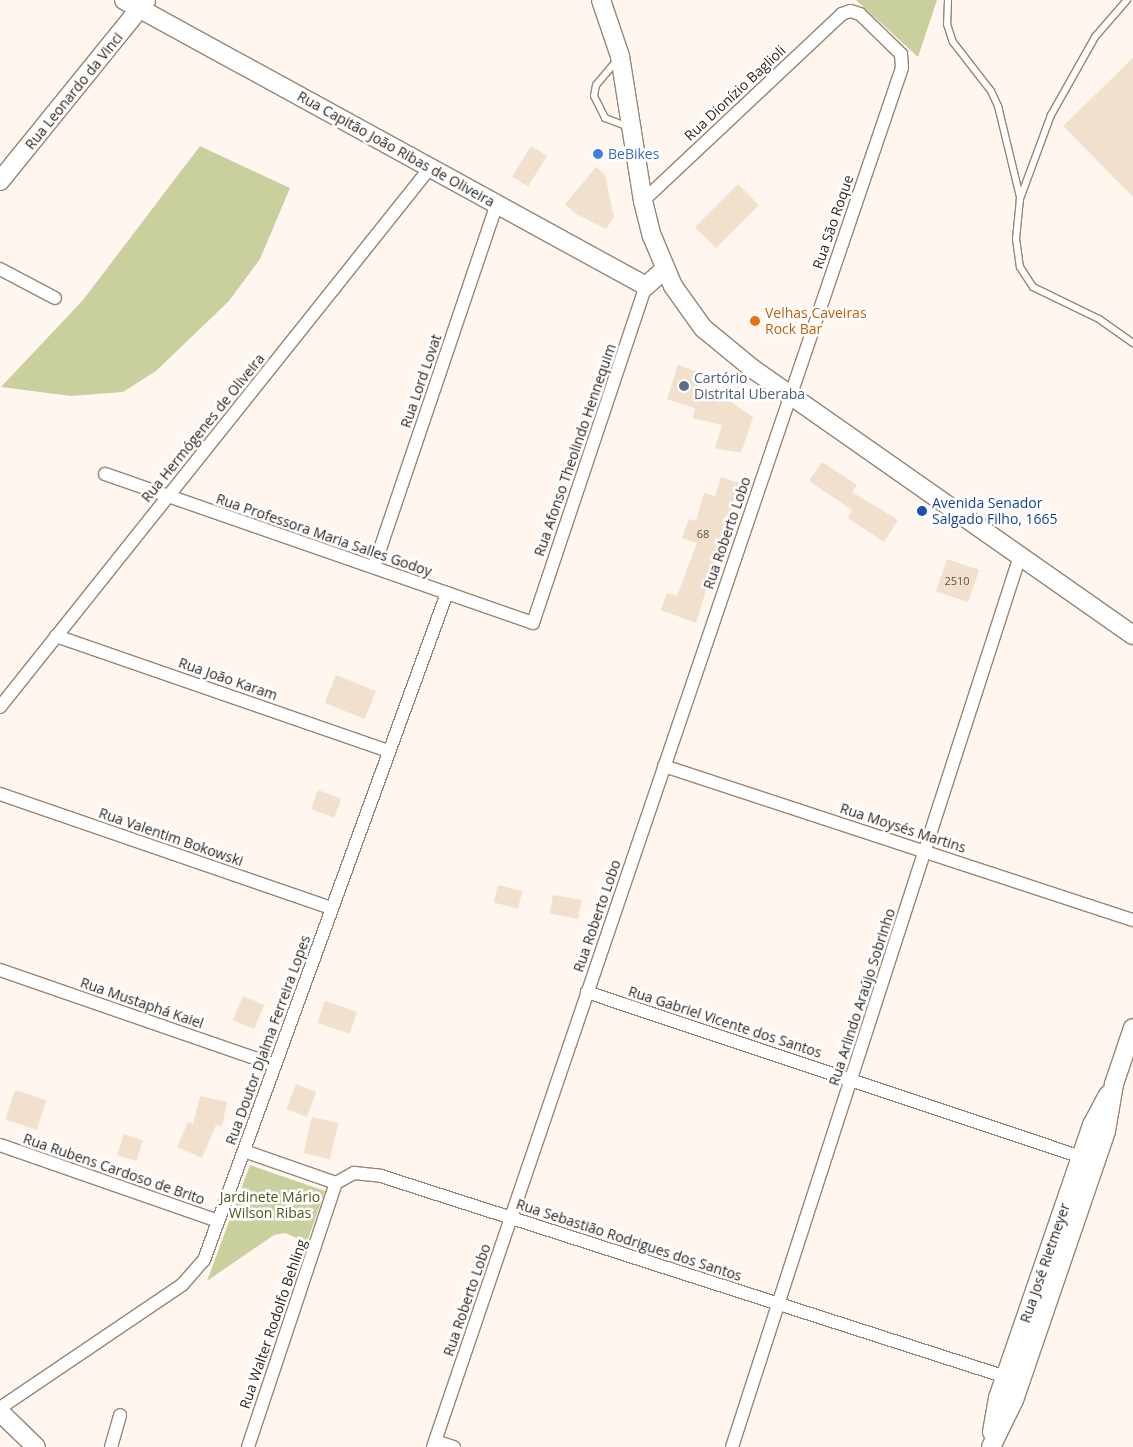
<!DOCTYPE html>
<meta charset="utf-8">
<style>
body{margin:0}
#map{position:relative;width:1133px;height:1447px;overflow:hidden;background:#fff6ef;font-family:"Open Sans",sans-serif}
div>[style]{position:absolute}
[style*='--x']{left:calc(var(--x)*1px);top:calc(var(--y)*1px);width:calc(var(--w)*1px);rotate:calc(var(--a)*1deg)}
.green>*{inset:0;background:#c9d09e}
.building>*{inset:0;background:#f1e0cb;transform-origin:0 0}
.roads{filter:drop-shadow(1px 0 #988575) drop-shadow(-1px 0 #988575) drop-shadow(0 1px #988575) drop-shadow(0 -1px #988575)}
.lane>*{height:6px;margin:-3px;padding:0 3px;transform-origin:3px;border-radius:3px;background:#fff}
.street>*{height:12px;margin:-6px;padding:0 6px;transform-origin:6px;border-radius:6px;background:#fff}
.secondary>*{height:18px;margin:-9px;padding:0 9px;transform-origin:9px;border-radius:9px;background:#fff}
.dots>*{width:14px;height:14px;translate:-50% -50%;box-sizing:border-box;border:2px solid #fff;border-radius:50%}
span{translate:-50% -50%;white-space:nowrap;text-align:center;line-height:1.15;-webkit-text-stroke:5px #fff;paint-order:stroke}
.number-label{font-size:11px;color:#5d5348}
.number-label span{-webkit-text-stroke-width:0}
.street-label{font-size:14px;color:#2c241d}
.shop-label{font-size:14px;color:#366cbe}
.left{translate:0 -50%;text-align:left}
.food-label{font-size:14px;color:#c56008}
.service-label{font-size:14px;color:#4e5e75}
.transit-label{font-size:14px;color:#164399}
.park-label{font-size:14px;color:#50561a}
</style>
<div id="map">
<div class="green">
<div style="clip-path:polygon(856px 0,937px 0,918px 57px)"></div>
<div style="clip-path:polygon(200px 146px,290px 188px,260px 259px,229px 301px,156px 371px,123px 392px,71px 396px,1px 387px,83px 300px)"></div>
<div style="clip-path:polygon(250px 1165px,325px 1191px,301px 1259px,297px 1238px,285px 1233px,274px 1235px,207px 1281px)"></div>
</div>
<div class="building">
<div style="clip-path:polygon(1133px 58px,1133px 197px,1063px 126px)"></div>
<div style="left:531px;top:146px;width:19px;height:36px;rotate:32deg"></div>
<div style="clip-path:polygon(596px 167px,605px 175px,614px 217px,606px 229px,576px 214px,565px 204px)"></div>
<div style="left:738px;top:184px;width:30px;height:61px;rotate:45deg"></div>
<div style="clip-path:polygon(678px 365px,701px 373px,695px 391px,725px 398px,753px 417px,741px 453px,715px 448px,722px 425px,693px 418px,695px 408px,667px 399px)"></div>
<div style="clip-path:polygon(822px 462px,857px 485px,852px 492px,898px 520px,884px 542px,848px 518px,852px 510px,809px 481px)"></div>
<div style="clip-path:polygon(721px 477px,739px 483px,696px 623px,661px 610px,667px 593px,677px 596px,697px 543px,682px 538px,689px 519px,696px 521px,704px 493px,715px 496px)"></div>
<div style="left:947px;top:559px;width:34px;height:34px;rotate:19deg"></div>
<div style="left:336px;top:675px;width:43px;height:30px;rotate:22deg"></div>
<div style="left:318px;top:790px;width:25px;height:20px;rotate:21deg"></div>
<div style="left:498px;top:885px;width:25px;height:18px;rotate:14deg"></div>
<div style="left:553px;top:895px;width:29px;height:19px;rotate:10deg"></div>
<div style="left:243px;top:996px;width:23px;height:26px;rotate:23deg"></div>
<div style="left:325px;top:1001px;width:34px;height:23px;rotate:19deg"></div>
<div style="left:296px;top:1084px;width:22px;height:27px;rotate:21deg"></div>
<div style="left:15px;top:1090px;width:33px;height:31px;rotate:18deg"></div>
<div style="clip-path:polygon(200px 1096px,227px 1102px,222px 1126px,216px 1125px,202px 1158px,177px 1147px,188px 1122px,193px 1124px)"></div>
<div style="left:312px;top:1117px;width:27px;height:37px;rotate:13deg"></div>
<div style="left:124px;top:1134px;width:20px;height:22px;rotate:18deg"></div>
</div>
<div class="roads">
<div class="lane">
<div style="--x:948;--y:0;--w:24;--a:92"></div>
<div style="--x:947;--y:24;--w:19;--a:72"></div>
<div style="--x:953;--y:42;--w:62;--a:52.2"></div>
<div style="--x:991;--y:91;--w:17;--a:65"></div>
<div style="--x:998;--y:106;--w:94;--a:76.4"></div>
<div style="--x:1127;--y:0;--w:49;--a:130.9"></div>
<div style="--x:1095;--y:37;--w:90;--a:119.4"></div>
<div style="--x:1051;--y:115;--w:90;--a:110.3"></div>
<div style="--x:1020;--y:199;--w:40;--a:95.7"></div>
<div style="--x:1016;--y:239;--w:28;--a:82"></div>
<div style="--x:1020;--y:267;--w:24;--a:57"></div>
<div style="--x:1033;--y:287;--w:73;--a:25.9"></div>
<div style="--x:1099;--y:319;--w:42;--a:35.2"></div>
<div style="--x:618;--y:59;--w:34;--a:130"></div>
<div style="--x:596;--y:85;--w:11;--a:100"></div>
<div style="--x:594;--y:96;--w:25;--a:63"></div>
<div style="--x:605;--y:118;--w:26;--a:21"></div>
</div>
<div class="street">
<div style="--x:0;--y:269;--w:62;--a:27.8"></div>
<div style="--x:105;--y:474;--w:453;--a:19.2"></div>
<div style="--x:533;--y:623;--w:355;--a:-71.5"></div>
<div style="--x:374;--y:567;--w:383;--a:-71.3"></div>
<div style="--x:56;--y:636;--w:352;--a:19.1"></div>
<div style="--x:0;--y:707;--w:690;--a:-51.42"></div>
<div style="--x:664;--y:766;--w:494;--a:18.2"></div>
<div style="--x:0;--y:794;--w:351;--a:19"></div>
<div style="--x:0;--y:970;--w:291;--a:19.1"></div>
<div style="--x:587;--y:992;--w:521;--a:18.47"></div>
<div style="--x:0;--y:1145;--w:231;--a:19.2"></div>
<div style="--x:244;--y:1151;--w:97;--a:19.2"></div>
<div style="--x:336;--y:1183;--w:21;--a:-29"></div>
<div style="--x:354;--y:1173;--w:27;--a:6"></div>
<div style="--x:381;--y:1176;--w:657;--a:17.83"></div>
<div style="--x:0;--y:1408;--w:220;--a:-34.1"></div>
<div style="--x:182;--y:1285;--w:33;--a:-49"></div>
<div style="--x:204;--y:1260;--w:710;--a:-69.98"></div>
<div style="--x:435;--y:1441;--w:20;--a:18"></div>
<div style="--x:111;--y:1447;--w:33;--a:-74"></div>
<div style="--x:248;--y:1447;--w:278;--a:-71.6"></div>
<div style="--x:433;--y:1447;--w:1457;--a:-71.22"></div>
<div style="--x:902;--y:68;--w:14;--a:-94"></div>
<div style="--x:901;--y:54;--w:57;--a:-135.7"></div>
<div style="--x:860;--y:14;--w:10;--a:-163"></div>
<div style="--x:850;--y:11;--w:9;--a:159"></div>
<div style="--x:842;--y:14;--w:273;--a:136.8"></div>
<div style="--x:732;--y:1447;--w:936;--a:-72.09"></div>
</div>
<div class="secondary">
<div style="--x:124;--y:0;--w:595;--a:28.72"></div>
<div style="--x:646;--y:286;--w:24;--a:-42"></div>
<div style="--x:601;--y:0;--w:59;--a:71.3"></div>
<div style="--x:620;--y:56;--w:147;--a:81"></div>
<div style="--x:643;--y:201;--w:36;--a:76"></div>
<div style="--x:652;--y:236;--w:54;--a:67.2"></div>
<div style="--x:673;--y:286;--w:52;--a:54.5"></div>
<div style="--x:703;--y:328;--w:65;--a:39.4"></div>
<div style="--x:753;--y:369;--w:464;--a:35"></div>
<div style="--x:0;--y:181;--w:232;--a:-51"></div>
<div style="--x:0;--y:1412;--w:50;--a:44.2"></div>
<div style="--x:992;--y:1432;--w:35;--a:-80"></div>
<div style="--x:998;--y:1398;--w:289;--a:-71"></div>
<div style="--x:1092;--y:1125;--w:34;--a:-62"></div>
<div style="--x:991;--y:1447;--w:52;--a:-63.9"></div>
<div style="--x:1014;--y:1400;--w:284;--a:-71.1"></div>
<div style="--x:1106;--y:1131;--w:48;--a:-80.3"></div>
<div style="--x:1114;--y:1084;--w:59;--a:-71.3"></div>
</div>
</div>
<div class="dots">
<div style="left:598px;top:154px;background:#3f7fe0"></div>
<div style="left:755px;top:321px;background:#e8710a"></div>
<div style="left:684px;top:386px;background:#5c6f8a"></div>
<div style="left:922px;top:511px;background:#1a4fb4"></div>
</div>
<div class="number-label">
<span style="left:703px;top:534px">68</span>
<span style="left:957px;top:581px">2510</span>
</div>
<div class="street-label">
<span style="left:74px;top:91px;rotate:-51deg">Rua Leonardo da Vinci</span>
<span style="left:735px;top:93px;rotate:-43deg">Rua Dionízio Baglioli</span>
<span style="left:396px;top:149px;rotate:29deg">Rua Capitão João Ribas de Oliveira</span>
<span style="left:833px;top:222px;rotate:-71deg">Rua São Roque</span>
<span style="left:421px;top:381px;rotate:-71deg">Rua Lord Lovat</span>
<span style="left:203px;top:428px;rotate:-51deg">Rua Hermógenes de Oliveira</span>
<span style="left:575px;top:450px;rotate:-71deg">Rua Afonso Theolindo Hennequim</span>
<span style="left:727px;top:533px;rotate:-71deg">Rua Roberto Lobo</span>
<span style="left:324px;top:535px;rotate:19deg">Rua Professora Maria Salles Godoy</span>
<span style="left:228px;top:679px;rotate:19deg">Rua João Karam</span>
<span style="left:903px;top:828px;rotate:18deg">Rua Moysés Martins</span>
<span style="left:171px;top:837px;rotate:19deg">Rua Valentim Bokowski</span>
<span style="left:597px;top:916px;rotate:-71deg">Rua Roberto Lobo</span>
<span style="left:862px;top:997px;rotate:-72deg">Rua Arlindo Araújo Sobrinho</span>
<span style="left:142px;top:1003px;rotate:19deg">Rua Mustaphá Kaiel</span>
<span style="left:725px;top:1022px;rotate:18deg">Rua Gabriel Vicente dos Santos</span>
<span style="left:268px;top:1040px;rotate:-70deg">Rua Doutor Djalma Ferreira Lopes</span>
<span style="left:114px;top:1169px;rotate:19deg">Rua Rubens Cardoso de Brito</span>
<span style="left:629px;top:1240px;rotate:18deg">Rua Sebastião Rodrigues dos Santos</span>
<span style="left:1045px;top:1263px;rotate:-71deg">Rua José Rietmeyer</span>
<span style="left:467px;top:1300px;rotate:-71deg">Rua Roberto Lobo</span>
<span style="left:273px;top:1324px;rotate:-71deg">Rua Walter Rodolfo Behling</span>
</div>
<div class="shop-label">
<span class="left" style="left:608px;top:154px">BeBikes</span>
</div>
<div class="food-label">
<span class="left" style="left:765px;top:321px">Velhas Caveiras<br>Rock Bar</span>
</div>
<div class="service-label">
<span class="left" style="left:694px;top:386px">Cartório<br>Distrital Uberaba</span>
</div>
<div class="transit-label">
<span class="left" style="left:932px;top:511px">Avenida Senador<br>Salgado Filho, 1665</span>
</div>
<div class="park-label">
<span style="left:270px;top:1205px">Jardinete Mário<br>Wilson Ribas</span>
</div>
</div>
